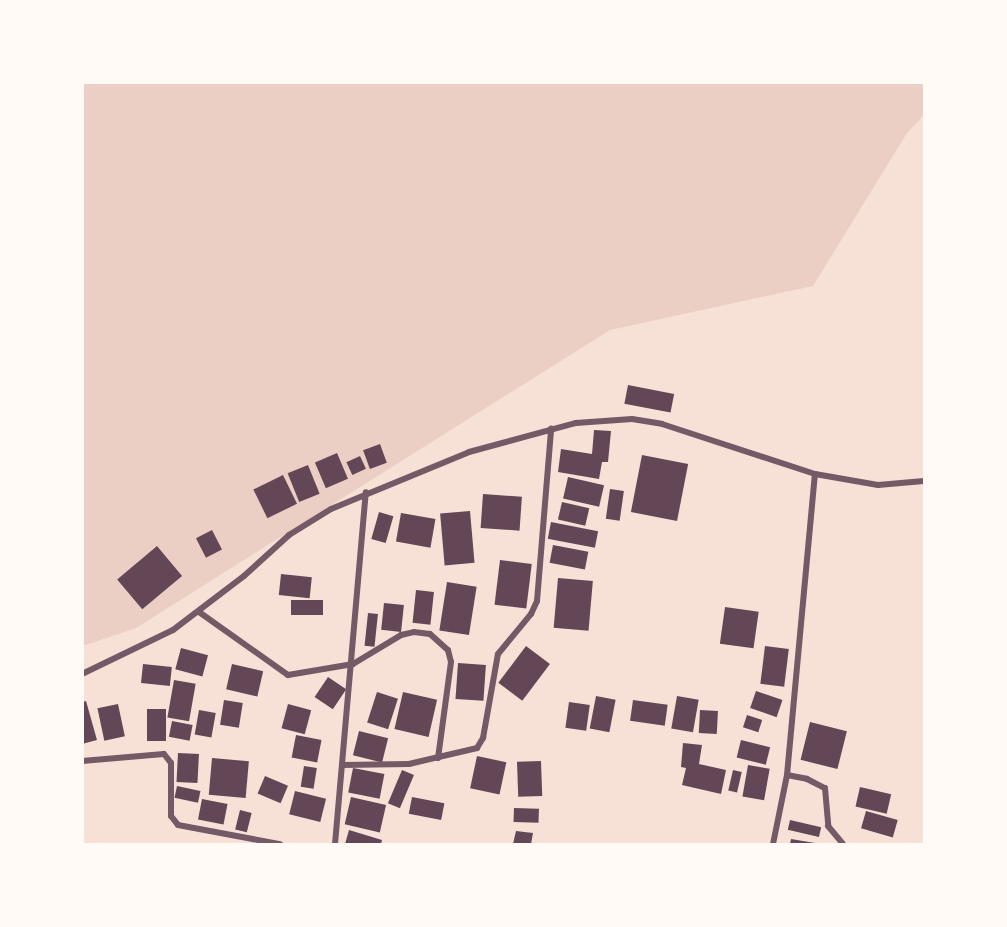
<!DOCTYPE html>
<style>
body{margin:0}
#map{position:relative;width:1007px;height:927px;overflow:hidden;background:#f7e1d7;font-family:"Zilla Slab",serif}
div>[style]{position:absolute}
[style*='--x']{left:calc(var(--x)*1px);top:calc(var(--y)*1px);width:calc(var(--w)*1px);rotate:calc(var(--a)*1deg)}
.green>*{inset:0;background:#ebcfc5}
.building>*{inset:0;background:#644757;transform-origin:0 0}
.minor>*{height:6px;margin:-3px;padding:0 3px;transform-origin:3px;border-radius:3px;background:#755966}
span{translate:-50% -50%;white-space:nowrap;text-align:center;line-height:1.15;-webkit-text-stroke:5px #fffaf5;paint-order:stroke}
.frame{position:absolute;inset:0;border:84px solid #fffaf5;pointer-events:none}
</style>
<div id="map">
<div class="green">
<div style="clip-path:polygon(924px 82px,924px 115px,907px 133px,813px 286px,610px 330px,136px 628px,83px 646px,82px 83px)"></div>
</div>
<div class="building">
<div style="left:628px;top:385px;width:47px;height:19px;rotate:11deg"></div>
<div style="clip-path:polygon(594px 430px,611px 431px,608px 462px,602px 462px,599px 479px,558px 472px,561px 449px,592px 454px)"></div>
<div style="left:380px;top:444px;width:20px;height:18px;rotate:70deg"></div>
<div style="left:337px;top:453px;width:28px;height:24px;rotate:67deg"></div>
<div style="left:642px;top:455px;width:47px;height:58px;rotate:11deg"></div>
<div style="left:360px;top:456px;width:14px;height:15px;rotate:65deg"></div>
<div style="left:308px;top:465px;width:31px;height:22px;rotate:68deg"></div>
<div style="left:283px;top:475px;width:32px;height:33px;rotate:64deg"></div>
<div style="left:568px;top:477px;width:37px;height:22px;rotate:13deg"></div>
<div style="left:610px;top:489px;width:14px;height:30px;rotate:8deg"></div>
<div style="left:483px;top:494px;width:39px;height:34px;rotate:4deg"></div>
<div style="left:562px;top:502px;width:28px;height:18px;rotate:13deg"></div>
<div style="left:470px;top:511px;width:52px;height:30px;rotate:85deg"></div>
<div style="left:379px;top:512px;width:15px;height:28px;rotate:16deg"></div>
<div style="left:401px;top:513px;width:35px;height:29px;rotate:10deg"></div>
<div style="left:551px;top:522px;width:48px;height:17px;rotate:11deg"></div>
<div style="left:212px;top:530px;width:22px;height:18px;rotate:63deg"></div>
<div style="left:553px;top:545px;width:36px;height:18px;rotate:11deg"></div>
<div style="left:157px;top:546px;width:39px;height:52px;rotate:50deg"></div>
<div style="left:500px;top:560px;width:32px;height:45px;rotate:7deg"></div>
<div style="left:281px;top:574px;width:31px;height:21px;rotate:6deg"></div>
<div style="left:558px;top:578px;width:35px;height:50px;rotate:5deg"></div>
<div style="left:447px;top:582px;width:30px;height:49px;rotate:9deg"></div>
<div style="left:416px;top:590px;width:18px;height:33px;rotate:6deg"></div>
<div style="left:291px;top:600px;width:32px;height:15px"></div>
<div style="left:384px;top:603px;width:20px;height:27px;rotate:6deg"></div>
<div style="left:725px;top:607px;width:34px;height:37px;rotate:8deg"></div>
<div style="left:368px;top:613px;width:10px;height:33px;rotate:6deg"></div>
<div style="left:526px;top:646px;width:30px;height:46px;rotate:37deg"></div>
<div style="left:765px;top:646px;width:24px;height:38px;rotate:7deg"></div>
<div style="left:181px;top:648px;width:28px;height:22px;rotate:15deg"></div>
<div style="left:458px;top:663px;width:28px;height:36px;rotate:4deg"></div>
<div style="left:143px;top:664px;width:29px;height:19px;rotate:6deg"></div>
<div style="left:232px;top:664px;width:32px;height:26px;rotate:13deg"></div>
<div style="left:328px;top:677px;width:22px;height:24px;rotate:34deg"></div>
<div style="left:174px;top:680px;width:22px;height:38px;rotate:10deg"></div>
<div style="left:756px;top:691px;width:28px;height:18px;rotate:19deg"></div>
<div style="left:377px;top:692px;width:22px;height:32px;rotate:18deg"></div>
<div style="left:403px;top:692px;width:35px;height:38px;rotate:13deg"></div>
<div style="left:596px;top:696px;width:20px;height:33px;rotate:11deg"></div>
<div style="left:677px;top:696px;width:22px;height:33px;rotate:10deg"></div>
<div style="left:224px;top:700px;width:19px;height:25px;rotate:9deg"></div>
<div style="left:633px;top:700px;width:35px;height:21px;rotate:8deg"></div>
<div style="clip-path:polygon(86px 701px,97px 740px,82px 744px,82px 702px)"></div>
<div style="left:569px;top:702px;width:21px;height:26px;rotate:8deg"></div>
<div style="left:118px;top:704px;width:33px;height:21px;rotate:78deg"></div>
<div style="left:288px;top:704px;width:24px;height:25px;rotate:15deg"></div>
<div style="left:147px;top:709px;width:19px;height:32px"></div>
<div style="left:199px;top:710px;width:17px;height:25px;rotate:10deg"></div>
<div style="left:700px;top:710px;width:18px;height:23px;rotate:3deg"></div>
<div style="left:747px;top:715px;width:16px;height:13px;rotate:18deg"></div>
<div style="left:172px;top:721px;width:21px;height:16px;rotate:11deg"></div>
<div style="left:810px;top:722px;width:38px;height:39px;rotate:14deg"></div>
<div style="left:359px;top:731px;width:30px;height:25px;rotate:14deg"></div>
<div style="left:296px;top:735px;width:26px;height:23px;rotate:11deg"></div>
<div style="left:741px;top:740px;width:30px;height:18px;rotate:14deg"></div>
<div style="clip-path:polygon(683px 743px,702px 745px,699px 764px,726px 770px,721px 794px,682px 785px,686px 768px,681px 767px)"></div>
<div style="left:178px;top:753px;width:21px;height:29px;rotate:3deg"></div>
<div style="left:477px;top:756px;width:30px;height:33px;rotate:12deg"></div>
<div style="left:212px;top:758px;width:37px;height:37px;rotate:5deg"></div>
<div style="left:541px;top:761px;width:35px;height:24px;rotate:88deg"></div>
<div style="left:748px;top:765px;width:22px;height:32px;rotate:10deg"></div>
<div style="left:304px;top:766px;width:13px;height:21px;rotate:9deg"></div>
<div style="left:353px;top:768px;width:32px;height:25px;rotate:11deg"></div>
<div style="left:402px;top:770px;width:13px;height:36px;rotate:23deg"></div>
<div style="left:733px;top:770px;width:9px;height:21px;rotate:13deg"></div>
<div style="left:265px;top:776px;width:25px;height:19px;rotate:23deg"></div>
<div style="left:177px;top:786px;width:24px;height:12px;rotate:12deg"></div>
<div style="left:860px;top:787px;width:32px;height:20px;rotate:13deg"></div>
<div style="left:295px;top:791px;width:32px;height:24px;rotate:14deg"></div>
<div style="left:351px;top:797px;width:36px;height:28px;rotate:13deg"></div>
<div style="left:412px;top:797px;width:33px;height:17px;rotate:11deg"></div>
<div style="left:202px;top:799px;width:26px;height:21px;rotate:11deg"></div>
<div style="left:514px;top:808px;width:25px;height:14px;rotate:2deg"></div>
<div style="left:240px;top:810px;width:12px;height:20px;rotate:14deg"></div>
<div style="left:866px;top:811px;width:33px;height:18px;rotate:16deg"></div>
<div style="left:790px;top:820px;width:32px;height:10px;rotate:13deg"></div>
<div style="clip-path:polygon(349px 830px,382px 840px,381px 844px,345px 844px)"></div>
<div style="clip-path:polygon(516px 831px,533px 833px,531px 844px,513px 844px)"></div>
<div style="clip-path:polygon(791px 839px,815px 843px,815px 844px,790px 844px)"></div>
</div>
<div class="minor">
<div style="--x:199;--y:612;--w:109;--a:35.3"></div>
<div style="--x:288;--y:675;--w:66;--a:-9.6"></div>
<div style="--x:353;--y:664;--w:56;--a:-31.1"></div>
<div style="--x:401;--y:635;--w:13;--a:-13"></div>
<div style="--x:414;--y:632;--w:16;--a:7"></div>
<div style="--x:430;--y:634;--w:24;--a:42"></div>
<div style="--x:448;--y:650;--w:12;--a:76"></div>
<div style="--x:451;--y:662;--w:97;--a:97.7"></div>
<div style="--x:82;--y:674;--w:101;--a:-25.8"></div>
<div style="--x:173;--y:630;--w:89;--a:-37.3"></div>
<div style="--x:244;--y:576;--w:61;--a:-42.3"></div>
<div style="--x:289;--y:535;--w:49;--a:-31.8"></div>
<div style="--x:331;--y:509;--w:149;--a:-22.4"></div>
<div style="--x:469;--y:452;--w:111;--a:-15.2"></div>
<div style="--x:576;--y:423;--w:56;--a:-4.1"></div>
<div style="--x:632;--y:419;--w:30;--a:9"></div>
<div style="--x:662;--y:424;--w:161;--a:18.1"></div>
<div style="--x:815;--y:474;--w:64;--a:9.9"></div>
<div style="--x:878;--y:485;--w:46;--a:-5"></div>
<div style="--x:82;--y:761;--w:82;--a:-4.9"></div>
<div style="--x:164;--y:754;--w:11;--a:52"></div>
<div style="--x:171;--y:763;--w:53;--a:90"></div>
<div style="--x:171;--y:816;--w:11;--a:52"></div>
<div style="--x:178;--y:825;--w:104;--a:10.6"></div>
<div style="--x:342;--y:765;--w:67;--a:-0.9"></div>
<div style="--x:409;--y:764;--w:70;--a:-13.2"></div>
<div style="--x:477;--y:748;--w:12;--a:-59"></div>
<div style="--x:483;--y:738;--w:85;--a:-79.9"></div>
<div style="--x:498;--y:654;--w:52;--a:-50.5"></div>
<div style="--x:531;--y:614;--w:14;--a:-65"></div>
<div style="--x:537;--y:601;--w:173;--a:-85.3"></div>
<div style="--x:787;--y:775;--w:20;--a:11"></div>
<div style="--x:807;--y:779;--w:20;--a:27"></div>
<div style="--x:825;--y:788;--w:38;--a:85"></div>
<div style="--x:828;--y:826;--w:23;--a:50"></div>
<div style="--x:335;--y:844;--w:353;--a:-85"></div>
<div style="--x:773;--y:844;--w:70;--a:-78.5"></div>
<div style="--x:787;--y:775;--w:302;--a:-84.7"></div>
</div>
<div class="frame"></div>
</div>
